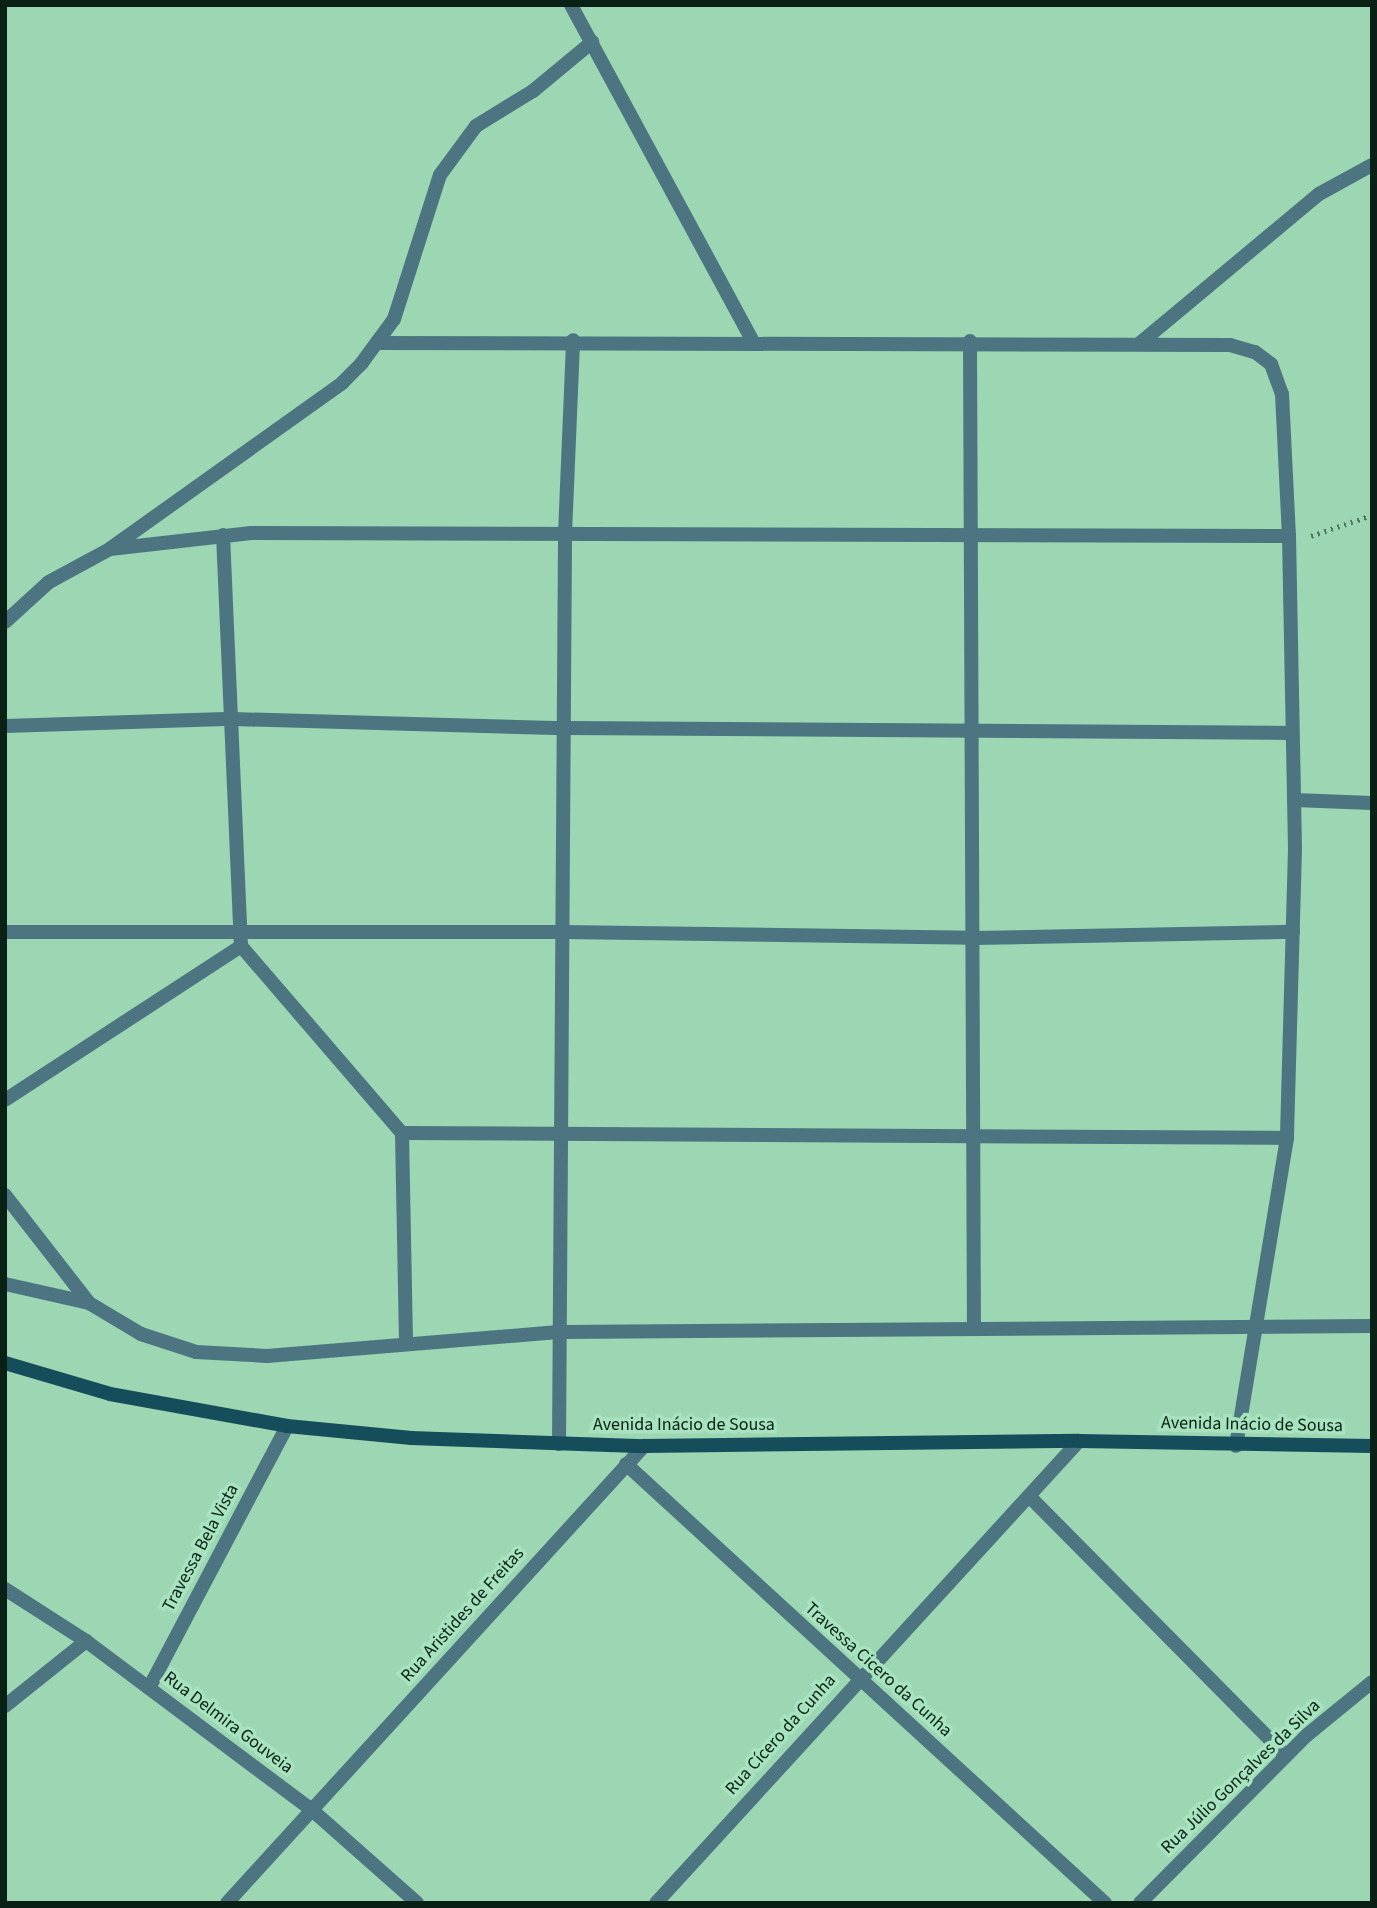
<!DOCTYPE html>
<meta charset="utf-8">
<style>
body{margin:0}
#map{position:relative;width:1377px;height:1908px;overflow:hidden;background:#9cd6b3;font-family:"Source Sans 3",sans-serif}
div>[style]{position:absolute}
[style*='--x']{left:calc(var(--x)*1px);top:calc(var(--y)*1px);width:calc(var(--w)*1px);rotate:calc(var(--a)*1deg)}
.path>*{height:4.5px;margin-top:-2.25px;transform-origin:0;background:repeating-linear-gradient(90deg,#507861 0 2px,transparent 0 7px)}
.minor>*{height:14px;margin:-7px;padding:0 7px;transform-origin:7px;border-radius:7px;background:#4c7581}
.tertiary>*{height:14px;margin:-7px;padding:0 7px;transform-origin:7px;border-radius:7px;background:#4c7581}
.secondary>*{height:14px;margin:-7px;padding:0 7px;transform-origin:7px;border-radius:7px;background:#164d5b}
span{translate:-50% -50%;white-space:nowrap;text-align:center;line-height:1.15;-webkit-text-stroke:7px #a8e3c0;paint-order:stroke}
.street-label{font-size:18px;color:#092014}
.frame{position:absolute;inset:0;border:7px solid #092014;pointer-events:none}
</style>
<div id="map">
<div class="path">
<div style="--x:1311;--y:536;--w:65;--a:-19"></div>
</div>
<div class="minor">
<div style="--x:571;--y:5;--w:382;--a:61.6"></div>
<div style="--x:970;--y:341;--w:987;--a:89.77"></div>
<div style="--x:377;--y:343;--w:853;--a:0.13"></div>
<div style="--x:1230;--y:345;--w:26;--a:16"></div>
<div style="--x:1255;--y:352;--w:20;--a:37"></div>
<div style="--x:1271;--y:364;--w:32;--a:70"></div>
<div style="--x:1282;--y:394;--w:142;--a:87.2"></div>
<div style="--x:1289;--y:536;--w:313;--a:88.9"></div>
<div style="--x:1295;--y:849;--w:289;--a:91.6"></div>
<div style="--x:1287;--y:1138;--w:312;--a:99.4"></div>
<div style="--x:1139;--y:344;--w:234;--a:-39.8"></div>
<div style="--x:1319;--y:194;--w:60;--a:-28.7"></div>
<div style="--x:223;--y:535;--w:411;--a:87.5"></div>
<div style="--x:241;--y:946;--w:247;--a:49.3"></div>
<div style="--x:402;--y:1133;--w:885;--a:0.32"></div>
<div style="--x:111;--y:548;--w:284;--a:-35.5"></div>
<div style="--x:342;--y:383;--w:27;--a:-45"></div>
<div style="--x:361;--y:364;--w:56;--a:-53.7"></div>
<div style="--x:394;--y:319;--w:151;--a:-72.3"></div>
<div style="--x:440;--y:175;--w:61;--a:-53.7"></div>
<div style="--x:476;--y:126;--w:67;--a:-31.6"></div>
<div style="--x:533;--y:91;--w:77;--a:-39.7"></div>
<div style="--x:5;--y:622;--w:59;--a:-42.3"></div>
<div style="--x:49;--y:582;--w:69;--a:-28.4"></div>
<div style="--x:110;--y:549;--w:142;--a:-6.5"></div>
<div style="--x:251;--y:533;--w:1038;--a:0.17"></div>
<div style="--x:5;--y:726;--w:228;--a:-1.8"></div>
<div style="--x:233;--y:719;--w:331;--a:1.6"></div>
<div style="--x:564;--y:728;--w:728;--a:0.39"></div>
<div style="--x:1294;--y:800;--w:78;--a:2.2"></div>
<div style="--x:5;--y:932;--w:558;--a:0"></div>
<div style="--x:563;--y:932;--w:410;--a:0.8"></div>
<div style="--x:973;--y:938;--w:320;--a:-1.1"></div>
<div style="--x:5;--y:1100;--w:282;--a:-33.1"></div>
<div style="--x:402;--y:1133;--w:211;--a:88.9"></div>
<div style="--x:5;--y:1195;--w:137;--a:52.1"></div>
<div style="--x:5;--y:1284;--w:86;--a:12.7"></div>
<div style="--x:89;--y:1303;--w:61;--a:30.8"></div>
<div style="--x:141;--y:1334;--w:58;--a:18.1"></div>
<div style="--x:196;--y:1352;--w:71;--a:3.2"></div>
<div style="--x:267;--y:1356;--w:295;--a:-4.7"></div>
<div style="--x:561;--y:1332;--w:811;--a:-0.42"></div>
<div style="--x:559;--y:1444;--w:910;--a:-89.62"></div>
<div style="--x:565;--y:534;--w:194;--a:-87.6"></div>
<div style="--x:626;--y:1464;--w:650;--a:42.51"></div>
<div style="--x:1030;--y:1497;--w:364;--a:45.3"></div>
<div style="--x:5;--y:1589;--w:96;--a:32.7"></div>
<div style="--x:86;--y:1641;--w:282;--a:36.8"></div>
<div style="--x:312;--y:1810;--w:140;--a:41.5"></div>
<div style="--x:149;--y:1688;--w:296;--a:-62.2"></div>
<div style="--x:5;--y:1706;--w:104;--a:-38.7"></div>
<div style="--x:227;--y:1903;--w:619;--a:-47.62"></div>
<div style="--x:656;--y:1903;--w:626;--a:-47.52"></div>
</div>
<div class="tertiary">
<div style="--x:1140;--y:1903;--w:237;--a:-45.2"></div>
<div style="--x:1307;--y:1735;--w:84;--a:-39.2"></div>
</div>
<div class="secondary">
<div style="--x:5;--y:1363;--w:109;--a:16.4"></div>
<div style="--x:110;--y:1394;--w:180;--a:10.2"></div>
<div style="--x:287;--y:1426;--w:125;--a:5.5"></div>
<div style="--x:411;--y:1438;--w:233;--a:2"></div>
<div style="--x:644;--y:1446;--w:435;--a:-0.7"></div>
<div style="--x:1079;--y:1441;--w:293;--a:1"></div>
</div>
<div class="street-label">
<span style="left:684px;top:1425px">Avenida Inácio de Sousa</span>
<span style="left:1252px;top:1425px;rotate:1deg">Avenida Inácio de Sousa</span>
<span style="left:201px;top:1548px;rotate:-62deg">Travessa Bela Vista</span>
<span style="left:463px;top:1615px;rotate:-48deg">Rua Aristides de Freitas</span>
<span style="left:878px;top:1670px;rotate:42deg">Travessa Cicero da Cunha</span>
<span style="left:228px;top:1723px;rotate:37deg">Rua Delmira Gouveia</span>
<span style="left:781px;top:1735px;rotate:-48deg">Rua Cícero da Cunha</span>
<span style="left:1241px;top:1777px;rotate:-44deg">Rua Júlio Gonçalves da Silva</span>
</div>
<div class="frame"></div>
</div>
